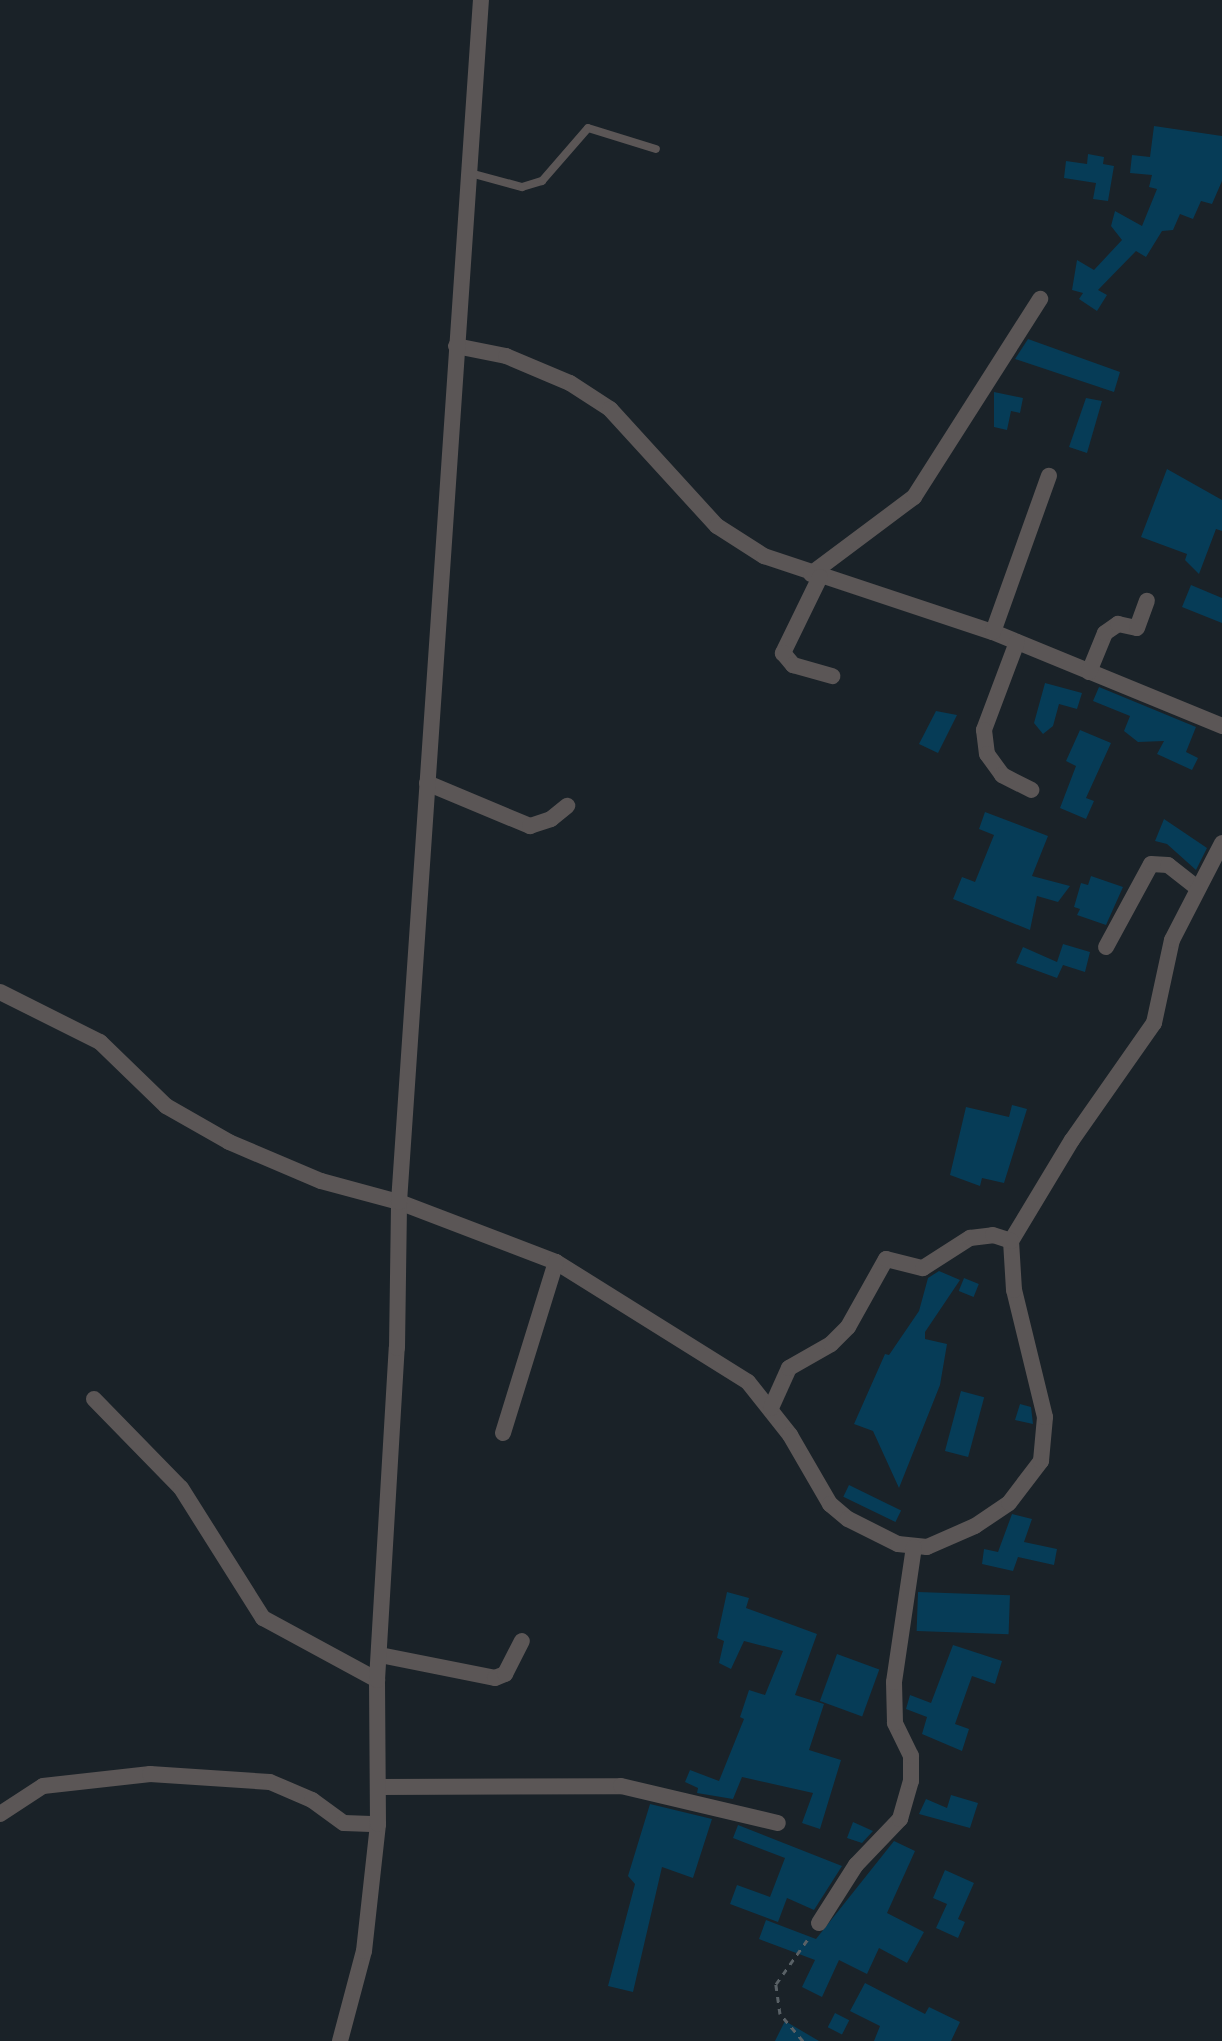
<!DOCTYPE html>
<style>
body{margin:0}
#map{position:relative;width:1222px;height:2041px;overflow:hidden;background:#1a2228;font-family:"DejaVu Sans",sans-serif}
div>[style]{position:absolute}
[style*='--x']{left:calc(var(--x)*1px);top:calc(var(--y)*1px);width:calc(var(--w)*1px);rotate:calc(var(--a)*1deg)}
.building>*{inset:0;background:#063c57;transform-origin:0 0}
.path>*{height:3px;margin-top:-1.5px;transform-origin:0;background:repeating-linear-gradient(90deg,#596166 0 6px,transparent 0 12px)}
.lane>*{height:8px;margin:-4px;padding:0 4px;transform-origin:4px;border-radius:4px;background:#5b5656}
.street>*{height:16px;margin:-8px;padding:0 8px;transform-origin:8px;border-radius:8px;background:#5b5656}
span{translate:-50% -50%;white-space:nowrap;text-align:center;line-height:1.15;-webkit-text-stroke:6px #080b0e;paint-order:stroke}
</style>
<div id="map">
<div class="building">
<div style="clip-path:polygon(1154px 126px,1222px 136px,1222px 181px,1212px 204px,1201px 201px,1193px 219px,1180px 214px,1173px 230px,1162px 231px,1146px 257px,1136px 251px,1098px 290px,1107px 295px,1097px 311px,1079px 299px,1083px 293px,1072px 290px,1077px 260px,1094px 270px,1122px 240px,1111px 226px,1115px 211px,1142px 226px,1157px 189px,1149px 187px,1152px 175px,1130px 173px,1132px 155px,1150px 157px)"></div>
<div style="clip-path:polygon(1088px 154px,1104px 157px,1103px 164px,1114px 166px,1108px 201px,1093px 199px,1096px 183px,1064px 178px,1066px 161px,1087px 164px)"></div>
<div style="clip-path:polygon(1028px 339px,1120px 372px,1114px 392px,1015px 359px)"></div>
<div style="clip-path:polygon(994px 392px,1023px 398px,1020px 413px,1011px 411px,1007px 430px,994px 427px)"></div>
<div style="clip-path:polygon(1086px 398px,1102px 401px,1087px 453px,1069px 447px)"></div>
<div style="clip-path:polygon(1167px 469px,1222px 500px,1222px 531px,1216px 529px,1199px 574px,1185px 560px,1187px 554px,1141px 537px)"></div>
<div style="clip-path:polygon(1191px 585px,1222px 598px,1222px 623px,1182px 607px)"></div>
<div style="clip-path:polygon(1045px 683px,1082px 693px,1077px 709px,1059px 704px,1053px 726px,1043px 734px,1034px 723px)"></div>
<div style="clip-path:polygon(1099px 687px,1196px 727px,1186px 752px,1198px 758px,1192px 770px,1157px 754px,1164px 741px,1138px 742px,1124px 731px,1130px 716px,1093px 701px)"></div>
<div style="clip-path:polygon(936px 711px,957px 715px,938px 753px,919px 744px)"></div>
<div style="clip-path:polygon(1080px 730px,1111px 743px,1086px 798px,1094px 801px,1086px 819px,1060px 808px,1076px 766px,1066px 761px)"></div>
<div style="clip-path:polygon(985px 812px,1048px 836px,1032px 876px,1070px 886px,1058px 902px,1037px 896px,1030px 930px,953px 899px,962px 877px,975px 882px,994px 835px,979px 829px)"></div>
<div style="clip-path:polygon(1164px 819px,1207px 848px,1196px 870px,1167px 844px,1155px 841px)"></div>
<div style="clip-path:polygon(1091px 876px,1123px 887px,1106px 925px,1077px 915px,1080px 909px,1074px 907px,1081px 883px,1088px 885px)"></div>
<div style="clip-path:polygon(1063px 944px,1090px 952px,1085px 972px,1063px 965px,1057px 978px,1016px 963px,1023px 947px,1057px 962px)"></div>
<div style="clip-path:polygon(1012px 1105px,1027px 1109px,1004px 1183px,982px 1178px,980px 1186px,950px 1175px,966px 1107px,1009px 1117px)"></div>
<div style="clip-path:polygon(939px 1271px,960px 1280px,925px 1332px,925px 1339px,947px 1344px,940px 1385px,899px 1488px,873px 1431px,854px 1424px,885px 1354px,889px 1355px,919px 1311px,928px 1278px)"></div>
<div style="left:964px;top:1278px;width:16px;height:14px;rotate:22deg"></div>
<div style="left:961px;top:1391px;width:24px;height:62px;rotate:15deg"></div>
<div style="clip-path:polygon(1020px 1404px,1031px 1407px,1033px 1424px,1015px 1420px)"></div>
<div style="left:849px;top:1485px;width:58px;height:13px;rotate:26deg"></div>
<div style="clip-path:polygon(1012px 1514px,1032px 1519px,1024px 1542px,1057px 1549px,1054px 1565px,1018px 1557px,1013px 1571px,982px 1564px,984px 1549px,998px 1552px)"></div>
<div style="clip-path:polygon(727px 1592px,749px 1598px,746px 1608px,817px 1634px,795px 1695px,824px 1704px,809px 1750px,841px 1760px,820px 1829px,802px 1823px,813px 1793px,742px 1777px,733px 1799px,697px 1793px,698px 1788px,685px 1782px,690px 1770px,719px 1781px,744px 1719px,740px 1717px,749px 1690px,765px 1695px,783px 1651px,744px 1641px,731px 1669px,719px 1663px,724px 1641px,717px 1638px)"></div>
<div style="left:918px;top:1592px;width:92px;height:39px;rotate:2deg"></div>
<div style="clip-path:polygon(953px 1645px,1002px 1661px,995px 1684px,972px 1676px,955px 1724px,969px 1729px,962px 1751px,922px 1734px,927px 1717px,906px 1709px,910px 1695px,931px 1703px)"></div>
<div style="left:837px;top:1654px;width:45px;height:50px;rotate:20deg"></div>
<div style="clip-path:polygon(951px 1795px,978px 1803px,970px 1828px,919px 1814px,926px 1799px,947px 1808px)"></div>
<div style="clip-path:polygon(650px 1804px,712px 1819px,693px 1878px,662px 1867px,633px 1992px,608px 1986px,635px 1884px,628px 1876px)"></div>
<div style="clip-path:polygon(853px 1822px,873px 1831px,862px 1843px,847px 1838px)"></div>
<div style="clip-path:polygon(738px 1825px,842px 1866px,814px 1910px,787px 1898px,778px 1922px,730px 1904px,737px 1885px,770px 1897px,785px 1858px,733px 1838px)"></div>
<div style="clip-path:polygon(894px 1841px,915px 1851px,887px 1913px,924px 1932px,907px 1963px,879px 1948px,867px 1974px,839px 1960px,822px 1997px,802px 1987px,815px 1960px,759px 1939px,766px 1920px,816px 1939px)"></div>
<div style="clip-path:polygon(945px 1870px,974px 1883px,958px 1919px,965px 1922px,958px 1938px,936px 1928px,947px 1904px,933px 1898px)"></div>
<div style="clip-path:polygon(865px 1983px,925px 2014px,929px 2007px,960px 2022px,951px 2041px,874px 2041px,880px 2026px,850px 2011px)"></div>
<div style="left:835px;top:2013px;width:16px;height:16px;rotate:27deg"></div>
<div style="clip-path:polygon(785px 2021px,819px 2041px,775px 2041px)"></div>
</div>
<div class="path">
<div style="--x:803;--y:2041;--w:35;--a:-130"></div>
<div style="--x:780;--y:2014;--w:30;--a:-98"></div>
<div style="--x:776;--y:1984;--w:59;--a:-54.7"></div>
</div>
<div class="lane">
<div style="--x:470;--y:173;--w:54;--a:15.1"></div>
<div style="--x:522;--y:187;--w:21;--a:-17"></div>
<div style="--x:542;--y:181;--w:70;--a:-49"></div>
<div style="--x:588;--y:128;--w:71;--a:17.2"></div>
</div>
<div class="street">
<div style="--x:456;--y:346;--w:51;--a:11.3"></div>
<div style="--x:506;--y:356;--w:69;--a:22.9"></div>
<div style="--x:570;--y:383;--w:48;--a:33"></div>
<div style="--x:610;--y:409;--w:159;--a:47.6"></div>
<div style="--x:717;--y:526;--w:56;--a:32.6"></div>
<div style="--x:764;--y:556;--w:241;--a:18.4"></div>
<div style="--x:993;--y:632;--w:248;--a:22.3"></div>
<div style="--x:811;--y:574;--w:129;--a:-36.8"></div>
<div style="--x:914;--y:497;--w:235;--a:-57.5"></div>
<div style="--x:820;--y:577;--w:85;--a:116"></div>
<div style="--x:783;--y:653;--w:16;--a:50"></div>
<div style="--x:793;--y:665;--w:41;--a:15.8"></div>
<div style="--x:993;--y:632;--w:166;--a:-70.3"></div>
<div style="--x:1017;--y:642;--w:94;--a:110.6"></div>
<div style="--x:984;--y:730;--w:24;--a:83"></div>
<div style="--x:987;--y:754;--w:26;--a:54"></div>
<div style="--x:1002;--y:775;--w:33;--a:27"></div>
<div style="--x:1089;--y:672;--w:42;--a:-67.7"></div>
<div style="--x:1105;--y:633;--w:16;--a:-35"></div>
<div style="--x:1118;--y:624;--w:19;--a:12"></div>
<div style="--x:1137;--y:628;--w:29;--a:-70"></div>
<div style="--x:427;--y:783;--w:112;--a:22.7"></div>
<div style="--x:530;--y:826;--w:22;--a:-18"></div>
<div style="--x:551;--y:819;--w:21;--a:-39"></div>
<div style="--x:1106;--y:947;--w:94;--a:-61.5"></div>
<div style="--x:1151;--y:864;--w:17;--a:3"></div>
<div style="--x:1168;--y:865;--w:34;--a:38"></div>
<div style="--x:0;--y:992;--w:112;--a:26.6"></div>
<div style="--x:100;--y:1042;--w:92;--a:44.1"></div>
<div style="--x:166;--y:1106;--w:73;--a:29.7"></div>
<div style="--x:229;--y:1142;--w:100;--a:23"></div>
<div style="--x:321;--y:1181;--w:81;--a:15.1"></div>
<div style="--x:399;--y:1202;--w:168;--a:20.9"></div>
<div style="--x:556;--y:1262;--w:226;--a:32"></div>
<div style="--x:748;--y:1382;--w:68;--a:51.6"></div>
<div style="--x:790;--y:1435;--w:80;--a:59.9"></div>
<div style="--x:830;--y:1504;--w:23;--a:40"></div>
<div style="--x:848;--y:1519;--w:56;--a:26.6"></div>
<div style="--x:898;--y:1544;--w:29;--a:6"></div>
<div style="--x:927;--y:1547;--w:52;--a:-23.6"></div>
<div style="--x:975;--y:1526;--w:41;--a:-34.1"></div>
<div style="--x:1009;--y:1503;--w:53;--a:-52.7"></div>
<div style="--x:1041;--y:1461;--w:44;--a:-84.8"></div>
<div style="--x:1045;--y:1417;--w:131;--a:-103.7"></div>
<div style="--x:1014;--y:1290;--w:49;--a:-93.5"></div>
<div style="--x:1011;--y:1241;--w:118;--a:-58.9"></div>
<div style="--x:1072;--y:1140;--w:143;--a:-55"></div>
<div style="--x:1154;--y:1023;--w:85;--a:-77.8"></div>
<div style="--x:1172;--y:940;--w:109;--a:-62.7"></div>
<div style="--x:94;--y:1399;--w:124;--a:45.7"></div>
<div style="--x:181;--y:1488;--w:154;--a:57.8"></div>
<div style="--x:263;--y:1618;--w:130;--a:28.5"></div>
<div style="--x:771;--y:1408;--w:44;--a:-65.8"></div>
<div style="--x:789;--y:1368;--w:48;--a:-29.7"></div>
<div style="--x:831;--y:1344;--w:24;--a:-45"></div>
<div style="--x:848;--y:1327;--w:78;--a:-60.8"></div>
<div style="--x:886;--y:1259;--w:38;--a:14"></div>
<div style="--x:923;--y:1268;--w:56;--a:-32.6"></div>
<div style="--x:970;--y:1238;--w:23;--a:-7"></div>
<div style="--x:993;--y:1235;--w:19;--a:18"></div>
<div style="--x:503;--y:1433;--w:179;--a:-72.8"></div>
<div style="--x:380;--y:1655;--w:117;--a:11.3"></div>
<div style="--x:495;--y:1678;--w:11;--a:-22"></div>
<div style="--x:505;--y:1674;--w:37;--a:-63"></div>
<div style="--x:378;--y:1787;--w:243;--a:-0.2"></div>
<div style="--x:621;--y:1786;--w:161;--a:13.3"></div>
<div style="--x:0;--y:1814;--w:51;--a:-33.1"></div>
<div style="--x:43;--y:1786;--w:108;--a:-6.4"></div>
<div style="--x:150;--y:1774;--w:120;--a:3.8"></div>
<div style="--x:270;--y:1782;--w:46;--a:23.2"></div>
<div style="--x:312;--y:1800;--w:39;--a:36"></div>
<div style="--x:344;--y:1823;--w:34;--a:2"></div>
<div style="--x:819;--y:1923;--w:69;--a:-57.5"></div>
<div style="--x:856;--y:1865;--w:64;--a:-46.3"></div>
<div style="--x:900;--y:1819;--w:40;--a:-74"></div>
<div style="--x:911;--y:1781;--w:25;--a:-90"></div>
<div style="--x:911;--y:1756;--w:37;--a:-116"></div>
<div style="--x:895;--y:1723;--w:41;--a:-91.4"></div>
<div style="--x:894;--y:1682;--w:136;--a:-81.6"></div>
<div style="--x:340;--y:2041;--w:93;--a:-75.1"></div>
<div style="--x:364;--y:1951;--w:128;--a:-83.7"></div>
<div style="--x:378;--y:1824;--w:144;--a:-90.4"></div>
<div style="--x:377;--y:1680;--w:333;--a:-86.6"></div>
<div style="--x:397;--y:1348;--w:146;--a:-89.2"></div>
<div style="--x:399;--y:1202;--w:1205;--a:-86.1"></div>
</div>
</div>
